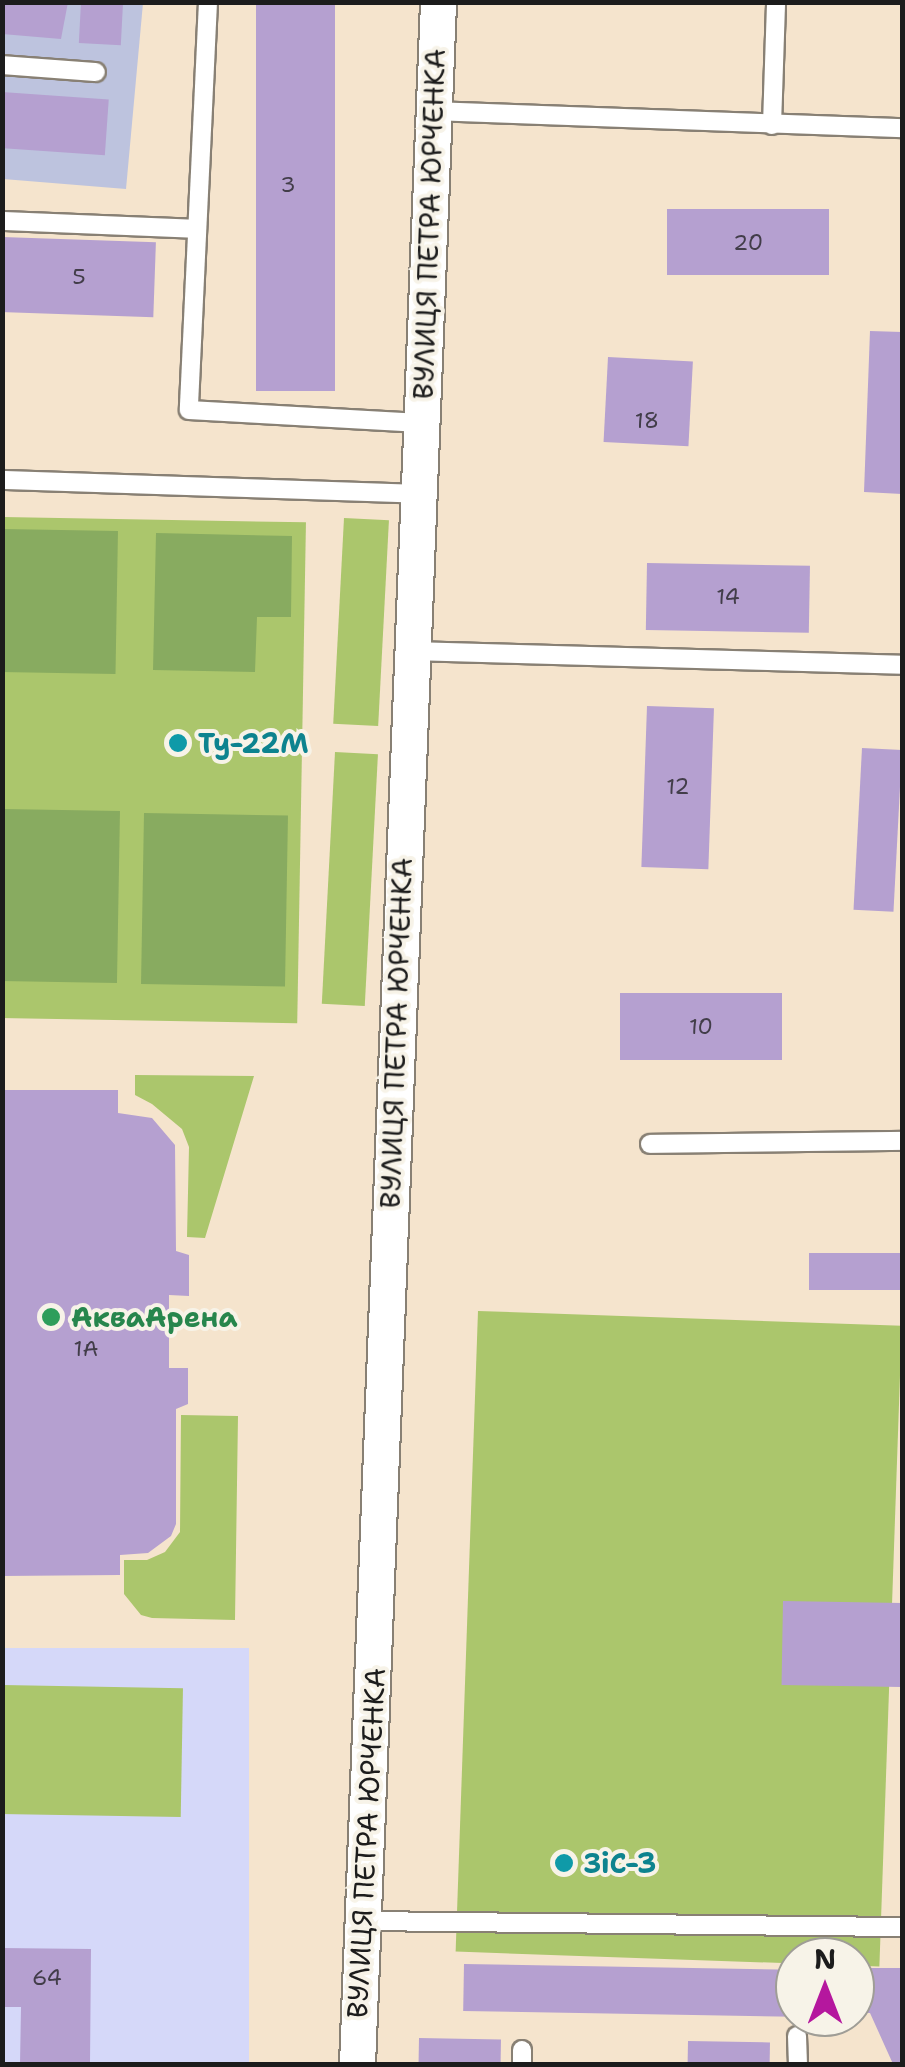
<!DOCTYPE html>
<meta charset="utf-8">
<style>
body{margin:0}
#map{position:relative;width:905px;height:2067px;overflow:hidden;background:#f5e4cd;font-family:"Shantell Sans",sans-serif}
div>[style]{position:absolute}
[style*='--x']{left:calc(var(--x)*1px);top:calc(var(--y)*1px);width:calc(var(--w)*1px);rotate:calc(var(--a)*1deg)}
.built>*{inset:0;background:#d5d8f9;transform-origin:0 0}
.industrial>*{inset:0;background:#bdc3de}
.green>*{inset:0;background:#abc66c;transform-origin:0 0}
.forest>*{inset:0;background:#88ab60;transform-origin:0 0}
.building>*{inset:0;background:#b5a0d0;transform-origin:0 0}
.roads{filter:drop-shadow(2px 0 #888074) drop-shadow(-2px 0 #888074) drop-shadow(0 2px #888074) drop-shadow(0 -2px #888074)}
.lane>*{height:18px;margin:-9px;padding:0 9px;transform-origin:9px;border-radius:9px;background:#fff}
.street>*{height:35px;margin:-17.5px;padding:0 17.5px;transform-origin:17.5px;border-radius:17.5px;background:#fff}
.dots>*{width:28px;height:28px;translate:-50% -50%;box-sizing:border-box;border:5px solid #f7f3e8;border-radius:50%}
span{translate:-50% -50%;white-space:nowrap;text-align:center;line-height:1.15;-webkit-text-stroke:8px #f7f3e8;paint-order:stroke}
.number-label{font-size:22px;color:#423d49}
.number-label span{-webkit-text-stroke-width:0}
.street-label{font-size:28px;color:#1c1c1c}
.culture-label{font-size:28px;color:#0d838f;font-weight:700}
.left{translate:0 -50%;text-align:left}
.leisure-label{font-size:28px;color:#27864d;font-weight:700}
.frame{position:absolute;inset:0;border:5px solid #1c1c1c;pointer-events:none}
.north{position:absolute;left:775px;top:1937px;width:100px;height:100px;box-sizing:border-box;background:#f7f3e8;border:2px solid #9f9d96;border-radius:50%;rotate:0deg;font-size:28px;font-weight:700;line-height:40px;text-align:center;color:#1c1c1c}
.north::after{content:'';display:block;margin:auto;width:35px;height:45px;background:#b5179e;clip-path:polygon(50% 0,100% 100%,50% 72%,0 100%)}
</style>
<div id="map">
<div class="built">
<div style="left:2px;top:1648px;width:247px;height:416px"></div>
</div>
<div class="industrial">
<div style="clip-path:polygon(2px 3px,143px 3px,126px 189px,3px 179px)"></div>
</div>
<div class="green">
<div style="left:3px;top:517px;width:303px;height:501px;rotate:1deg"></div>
<div style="left:344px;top:518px;width:45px;height:206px;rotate:3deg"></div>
<div style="left:335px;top:752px;width:43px;height:252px;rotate:3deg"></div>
<div style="clip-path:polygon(135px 1075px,254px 1076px,205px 1238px,187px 1237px,189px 1147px,182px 1129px,152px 1104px,135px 1095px)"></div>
<div style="left:478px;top:1311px;width:424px;height:641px;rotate:2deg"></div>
<div style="clip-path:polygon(181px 1415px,238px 1416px,235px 1620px,152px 1618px,141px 1615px,124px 1594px,124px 1560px,147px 1560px,165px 1552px,180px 1532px)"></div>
<div style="left:3px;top:1685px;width:180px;height:129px;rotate:1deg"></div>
</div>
<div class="forest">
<div style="left:3px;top:529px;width:115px;height:143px;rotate:1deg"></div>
<div style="clip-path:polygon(156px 533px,292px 536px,291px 617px,257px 617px,255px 672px,153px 670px)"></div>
<div style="left:3px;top:809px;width:117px;height:172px;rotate:1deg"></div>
<div style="left:144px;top:813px;width:144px;height:171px;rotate:1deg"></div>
</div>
<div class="building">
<div style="clip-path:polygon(2px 2px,68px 2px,61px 39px,2px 34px)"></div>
<div style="left:81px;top:2px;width:42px;height:41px;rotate:3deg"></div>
<div style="left:256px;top:2px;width:79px;height:389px"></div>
<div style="left:2px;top:92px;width:107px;height:56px;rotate:4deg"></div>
<div style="left:667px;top:209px;width:162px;height:66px"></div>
<div style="left:2px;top:237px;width:154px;height:75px;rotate:2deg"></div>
<div style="clip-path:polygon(870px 331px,902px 332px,902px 494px,864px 492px)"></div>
<div style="left:608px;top:357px;width:85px;height:85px;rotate:3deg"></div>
<div style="left:647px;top:563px;width:163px;height:67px;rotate:1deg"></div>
<div style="left:647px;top:706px;width:67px;height:161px;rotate:2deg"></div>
<div style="left:862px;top:748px;width:40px;height:162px;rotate:3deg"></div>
<div style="left:620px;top:993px;width:162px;height:67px"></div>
<div style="clip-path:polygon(2px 1090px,118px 1090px,118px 1113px,152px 1118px,175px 1145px,176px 1251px,189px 1255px,189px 1296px,169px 1295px,169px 1368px,188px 1368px,188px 1404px,176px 1409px,176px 1524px,171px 1536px,148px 1553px,120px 1555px,120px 1575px,2px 1576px)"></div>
<div style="left:809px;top:1253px;width:93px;height:37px"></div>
<div style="left:783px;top:1601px;width:119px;height:84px;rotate:1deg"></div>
<div style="clip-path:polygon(2px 1948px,91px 1949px,90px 2064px,20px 2064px,21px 2007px,2px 2007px)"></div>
<div style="left:464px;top:1964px;width:331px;height:47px;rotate:1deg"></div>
<div style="clip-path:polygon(855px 1968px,901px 1968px,902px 2064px,893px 2064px,870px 2013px,855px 2013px)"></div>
<div style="left:419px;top:2038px;width:82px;height:26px;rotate:1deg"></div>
<div style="left:688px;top:2041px;width:82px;height:23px;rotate:1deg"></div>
</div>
<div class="roads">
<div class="lane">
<div style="--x:208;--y:2;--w:408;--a:92.7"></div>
<div style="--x:189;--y:410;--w:232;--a:3.2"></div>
<div style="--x:2;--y:65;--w:94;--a:4.3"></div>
<div style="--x:434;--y:111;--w:468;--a:2.1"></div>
<div style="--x:772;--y:125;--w:123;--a:-88.1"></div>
<div style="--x:2;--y:221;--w:195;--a:2.3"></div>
<div style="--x:2;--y:480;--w:417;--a:1.9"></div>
<div style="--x:411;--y:651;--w:491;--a:1.6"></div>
<div style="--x:650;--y:1144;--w:252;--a:-0.7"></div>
<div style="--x:362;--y:1921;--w:540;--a:0.64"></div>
<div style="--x:797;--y:2036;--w:28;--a:88"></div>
<div style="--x:522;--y:2064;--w:14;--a:-90"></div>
</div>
<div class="street">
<div style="--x:357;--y:2064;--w:2064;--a:-87.75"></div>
</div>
</div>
<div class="dots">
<div style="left:178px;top:743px;background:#0f9aa8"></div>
<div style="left:51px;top:1317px;background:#2e9e5b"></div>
<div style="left:564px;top:1863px;background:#0f9aa8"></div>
</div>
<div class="number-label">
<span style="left:288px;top:185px">3</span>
<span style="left:748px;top:243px">20</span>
<span style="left:79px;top:277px">5</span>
<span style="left:647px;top:421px">18</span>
<span style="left:728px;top:597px">14</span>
<span style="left:678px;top:787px">12</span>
<span style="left:701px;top:1027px">10</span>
<span style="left:86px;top:1349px">1А</span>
<span style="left:47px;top:1978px">64</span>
</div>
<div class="street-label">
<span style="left:429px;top:224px;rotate:-88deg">ВУЛИЦЯ ПЕТРА ЮРЧЕНКА</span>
<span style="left:396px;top:1033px;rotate:-88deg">ВУЛИЦЯ ПЕТРА ЮРЧЕНКА</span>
<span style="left:366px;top:1843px;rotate:-87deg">ВУЛИЦЯ ПЕТРА ЮРЧЕНКА</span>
</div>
<div class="culture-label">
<span class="left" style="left:198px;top:743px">Ту-22М</span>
<span class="left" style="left:584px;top:1863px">ЗіС-3</span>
</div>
<div class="leisure-label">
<span class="left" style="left:71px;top:1317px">АкваАрена</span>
</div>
<div class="frame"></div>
<div class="north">N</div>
</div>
